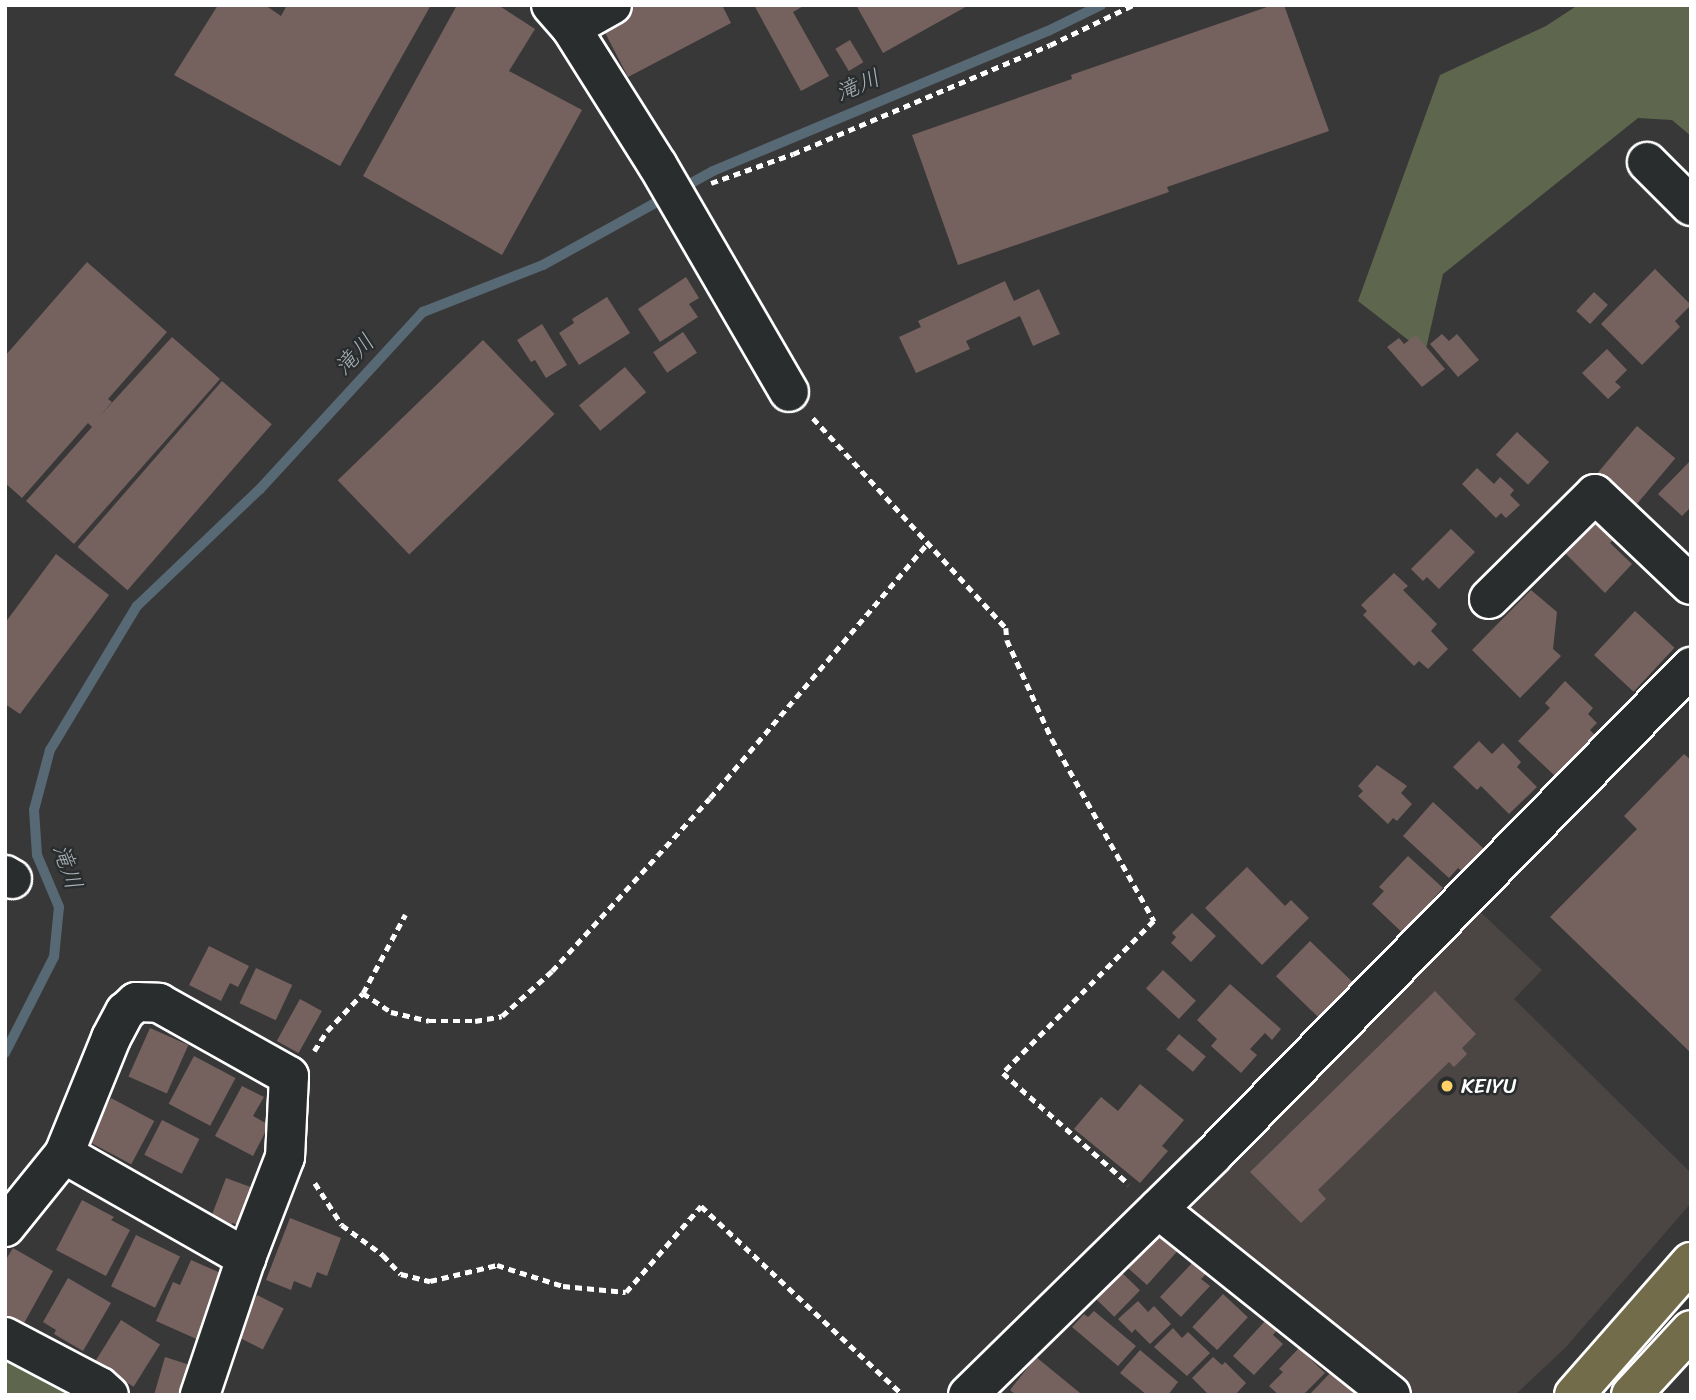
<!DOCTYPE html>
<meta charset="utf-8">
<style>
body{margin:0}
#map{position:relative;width:1696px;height:1400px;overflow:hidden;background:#393838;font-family:Sriracha,"Klee One",sans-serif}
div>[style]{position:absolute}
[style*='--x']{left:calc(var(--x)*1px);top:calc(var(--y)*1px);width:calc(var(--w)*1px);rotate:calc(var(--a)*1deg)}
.built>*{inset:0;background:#4b4544}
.green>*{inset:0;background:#5e674d}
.stream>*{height:10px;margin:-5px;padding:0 5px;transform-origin:5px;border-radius:5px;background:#576974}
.building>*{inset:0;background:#75625f;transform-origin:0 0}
.path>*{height:4.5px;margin-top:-2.25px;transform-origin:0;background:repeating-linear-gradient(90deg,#fff 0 7px,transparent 0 12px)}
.roads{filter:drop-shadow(2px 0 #fff) drop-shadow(-2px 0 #fff) drop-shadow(0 2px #fff) drop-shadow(0 -2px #fff)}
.minor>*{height:38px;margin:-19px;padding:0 19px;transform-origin:19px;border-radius:19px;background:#2a2d2e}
.highway>*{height:38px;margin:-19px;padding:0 19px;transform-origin:19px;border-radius:19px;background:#736c4b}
.dots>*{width:19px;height:19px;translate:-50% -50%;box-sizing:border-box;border:4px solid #2a2d2e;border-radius:50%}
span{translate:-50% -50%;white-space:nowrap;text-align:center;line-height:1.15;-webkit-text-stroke:5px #2a2d2e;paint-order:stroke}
.poi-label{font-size:21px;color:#fff}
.left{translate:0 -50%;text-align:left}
.water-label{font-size:23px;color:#abb4ba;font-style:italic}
.frame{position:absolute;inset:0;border:7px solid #fff;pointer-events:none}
</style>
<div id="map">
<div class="built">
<div style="clip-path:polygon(1472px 904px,1542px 970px,1514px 999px,1691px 1173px,1691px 1203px,1566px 1347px,1515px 1395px,1408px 1395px,1177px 1215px)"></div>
</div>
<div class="green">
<div style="clip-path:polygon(1578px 5px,1691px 5px,1691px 136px,1672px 120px,1638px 118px,1443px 274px,1425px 353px,1358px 301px,1440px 75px,1546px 26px)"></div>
<div style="clip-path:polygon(5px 1352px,85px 1395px,5px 1395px)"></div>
</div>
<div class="stream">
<div style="--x:5;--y:1053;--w:108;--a:-63"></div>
<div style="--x:54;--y:957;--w:50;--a:-84.3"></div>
<div style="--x:59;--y:907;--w:56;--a:-112.9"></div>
<div style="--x:37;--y:855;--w:45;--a:-93.8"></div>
<div style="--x:34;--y:810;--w:62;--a:-75.1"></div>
<div style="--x:50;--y:750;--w:168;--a:-58.9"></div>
<div style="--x:137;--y:606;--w:170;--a:-43.6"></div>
<div style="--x:260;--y:489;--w:241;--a:-47.4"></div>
<div style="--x:423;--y:312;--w:129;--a:-21.4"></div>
<div style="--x:543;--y:265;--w:194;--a:-28.9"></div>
<div style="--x:713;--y:171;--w:363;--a:-22.7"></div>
<div style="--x:1048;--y:31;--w:59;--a:-26.1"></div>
</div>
<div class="building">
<div style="clip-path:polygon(218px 5px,265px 5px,281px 16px,287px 5px,431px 5px,340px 166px,174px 75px)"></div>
<div style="clip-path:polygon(457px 5px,498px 5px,535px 29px,509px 71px,582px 110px,502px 255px,363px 176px)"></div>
<div style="clip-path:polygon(630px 5px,722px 5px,731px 23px,628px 77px,599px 21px)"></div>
<div style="clip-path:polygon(754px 5px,805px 5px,793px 12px,829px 76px,801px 91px)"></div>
<div style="clip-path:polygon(856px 5px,969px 5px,883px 53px)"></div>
<div style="clip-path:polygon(1273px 5px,1284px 5px,1329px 131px,1167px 187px,1169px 192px,958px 265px,912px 135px,1072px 79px,1071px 75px)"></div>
<div style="left:850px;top:40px;width:26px;height:17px;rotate:59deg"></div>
<div style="clip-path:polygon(87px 262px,167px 332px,108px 399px,112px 402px,98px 418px,172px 337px,220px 379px,74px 544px,26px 501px,92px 427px,88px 423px,22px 498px,5px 483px,5px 356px)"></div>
<div style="clip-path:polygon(1655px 269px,1691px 305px,1675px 321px,1680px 327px,1642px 365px,1601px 324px)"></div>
<div style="clip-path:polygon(686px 277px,699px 298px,689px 304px,698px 317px,660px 342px,638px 309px)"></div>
<div style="clip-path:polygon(1005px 281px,1014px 301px,1039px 289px,1060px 334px,1033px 346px,1020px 316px,966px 341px,970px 349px,916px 373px,899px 337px,921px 327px,918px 321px)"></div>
<div style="left:1594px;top:292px;width:19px;height:26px;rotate:43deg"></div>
<div style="clip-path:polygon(607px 297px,630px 333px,579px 365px,559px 333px,574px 323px,572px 319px)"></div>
<div style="clip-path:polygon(542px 324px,567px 365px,546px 378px,535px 360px,531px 362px,517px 340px)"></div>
<div style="left:683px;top:332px;width:25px;height:36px;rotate:56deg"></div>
<div style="clip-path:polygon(1442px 334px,1449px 341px,1457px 334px,1479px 360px,1458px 377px,1430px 344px)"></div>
<div style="clip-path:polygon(1416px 335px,1445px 369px,1422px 387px,1387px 347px,1399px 338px,1404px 344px)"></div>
<div style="left:483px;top:340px;width:103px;height:202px;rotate:46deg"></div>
<div style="clip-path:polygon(1607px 349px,1627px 370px,1615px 382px,1621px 387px,1608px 399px,1582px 373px)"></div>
<div style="left:625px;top:367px;width:33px;height:60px;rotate:50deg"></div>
<div style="left:222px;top:381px;width:66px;height:220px;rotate:41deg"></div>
<div style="left:1637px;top:426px;width:50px;height:65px;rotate:40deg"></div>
<div style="left:1517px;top:432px;width:44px;height:31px;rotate:43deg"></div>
<div style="clip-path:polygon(1691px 460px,1691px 507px,1682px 516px,1658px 494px)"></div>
<div style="clip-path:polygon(1477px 468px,1494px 484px,1500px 477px,1514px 490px,1510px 495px,1520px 505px,1506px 518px,1501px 513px,1496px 518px,1462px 484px)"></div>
<div style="clip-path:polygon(1597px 517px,1617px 536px,1610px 543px,1632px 564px,1605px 593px,1563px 551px)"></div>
<div style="clip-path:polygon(1451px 529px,1475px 552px,1439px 589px,1427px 577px,1423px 581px,1411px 569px)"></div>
<div style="clip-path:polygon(56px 554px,109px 595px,20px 714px,5px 704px,5px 623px)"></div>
<div style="clip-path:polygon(1394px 573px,1408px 586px,1403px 590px,1437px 624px,1431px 631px,1448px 649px,1428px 669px,1419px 661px,1414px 666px,1363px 615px,1367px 611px,1361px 605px)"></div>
<div style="clip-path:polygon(1531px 590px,1557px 612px,1553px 649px,1561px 656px,1520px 698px,1472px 650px)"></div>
<div style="left:1635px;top:611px;width:54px;height:60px;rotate:43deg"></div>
<div style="clip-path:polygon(1565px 681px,1593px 708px,1588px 714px,1597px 723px,1590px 730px,1596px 736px,1556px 777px,1518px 741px,1550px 708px,1545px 703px)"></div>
<div style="clip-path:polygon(1479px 741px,1492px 754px,1503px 743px,1521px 762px,1517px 767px,1537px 787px,1509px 814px,1481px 786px,1477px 790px,1453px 767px)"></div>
<div style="clip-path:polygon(1684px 754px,1691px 760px,1691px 1053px,1550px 917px,1637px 829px,1624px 816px)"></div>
<div style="clip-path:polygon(1377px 765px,1407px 786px,1401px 793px,1412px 804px,1397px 821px,1393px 818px,1388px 824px,1358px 796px,1363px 791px,1358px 786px)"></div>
<div style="clip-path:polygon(1433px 802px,1484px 849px,1463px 872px,1458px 868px,1449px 878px,1403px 836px)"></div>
<div style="clip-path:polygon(1408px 856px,1443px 888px,1433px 899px,1438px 904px,1407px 937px,1372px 904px,1384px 891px,1379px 887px)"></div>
<div style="clip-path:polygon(1247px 867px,1285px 906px,1291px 900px,1309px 918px,1262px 965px,1205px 908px)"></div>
<div style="clip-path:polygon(1192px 913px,1216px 936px,1191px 962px,1171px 943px,1176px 937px,1172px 933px)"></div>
<div style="left:1310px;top:941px;width:66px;height:49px;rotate:44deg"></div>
<div style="clip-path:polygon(209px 946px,249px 966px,238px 987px,230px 983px,221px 1001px,189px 985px)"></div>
<div style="left:256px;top:968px;width:40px;height:39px;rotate:25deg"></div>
<div style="left:1163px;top:970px;width:45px;height:25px;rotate:43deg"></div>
<div style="clip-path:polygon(1230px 984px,1281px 1029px,1272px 1040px,1265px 1033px,1250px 1049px,1257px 1055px,1241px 1073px,1211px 1046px,1217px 1039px,1197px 1020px)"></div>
<div style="clip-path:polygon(1435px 991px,1476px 1034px,1462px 1048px,1467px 1054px,1454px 1067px,1449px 1062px,1318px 1190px,1326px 1199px,1301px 1223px,1250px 1172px)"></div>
<div style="left:300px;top:999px;width:25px;height:48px;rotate:29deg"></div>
<div style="left:150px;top:1028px;width:42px;height:53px;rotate:24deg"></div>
<div style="left:1179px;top:1034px;width:35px;height:20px;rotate:40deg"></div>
<div style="left:194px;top:1056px;width:47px;height:54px;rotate:28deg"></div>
<div style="clip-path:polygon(1140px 1084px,1184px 1120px,1162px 1146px,1168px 1151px,1140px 1183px,1074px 1129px,1101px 1097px,1118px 1111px)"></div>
<div style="clip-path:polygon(242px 1086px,264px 1097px,253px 1116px,269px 1125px,253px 1156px,215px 1136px)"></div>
<div style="left:111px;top:1098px;width:49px;height:49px;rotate:28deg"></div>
<div style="left:162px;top:1120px;width:42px;height:39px;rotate:27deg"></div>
<div style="clip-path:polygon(226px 1178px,256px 1189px,242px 1226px,232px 1223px,230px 1227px,210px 1220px)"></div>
<div style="clip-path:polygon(82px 1200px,114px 1217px,111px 1220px,130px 1230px,106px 1276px,56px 1250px)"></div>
<div style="clip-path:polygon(290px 1218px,341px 1238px,327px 1276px,317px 1272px,311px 1288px,294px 1281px,291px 1290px,266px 1280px)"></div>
<div style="clip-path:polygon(1161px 1227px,1182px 1246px,1147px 1285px,1120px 1261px)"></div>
<div style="left:136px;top:1235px;width:49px;height:57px;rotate:26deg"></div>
<div style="clip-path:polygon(13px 1248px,53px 1271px,23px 1325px,5px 1315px,5px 1261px)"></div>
<div style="clip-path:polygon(191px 1260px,223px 1274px,209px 1306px,215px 1310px,201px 1341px,156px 1321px,173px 1282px,180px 1285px)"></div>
<div style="clip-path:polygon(1194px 1261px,1207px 1273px,1201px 1279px,1210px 1286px,1181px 1317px,1160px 1297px)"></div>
<div style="left:1117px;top:1268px;width:32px;height:37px;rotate:44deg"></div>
<div style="clip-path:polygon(68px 1278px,111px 1303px,83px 1351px,54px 1334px,56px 1330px,43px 1322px)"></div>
<div style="left:1223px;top:1294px;width:34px;height:45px;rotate:43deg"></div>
<div style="left:257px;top:1295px;width:30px;height:46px;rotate:27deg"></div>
<div style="clip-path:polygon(1138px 1301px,1148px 1312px,1154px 1306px,1171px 1324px,1150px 1344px,1135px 1329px,1132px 1333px,1118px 1319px)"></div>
<div style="clip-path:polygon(1094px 1311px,1136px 1346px,1118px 1366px,1072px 1327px,1084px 1314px,1088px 1317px)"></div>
<div style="left:121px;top:1320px;width:46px;height:50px;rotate:32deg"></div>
<div style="clip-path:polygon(1266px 1320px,1277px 1330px,1273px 1335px,1283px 1344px,1254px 1375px,1233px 1356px)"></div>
<div style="clip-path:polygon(1173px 1328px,1182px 1338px,1188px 1332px,1210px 1353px,1187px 1376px,1154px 1347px)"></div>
<div style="clip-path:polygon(1299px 1348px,1325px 1373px,1303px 1395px,1279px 1395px,1269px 1386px,1283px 1372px,1279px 1369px)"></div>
<div style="clip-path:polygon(1140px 1350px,1178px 1382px,1168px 1395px,1147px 1395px,1120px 1373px)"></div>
<div style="clip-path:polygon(165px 1357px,196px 1367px,187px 1395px,154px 1395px)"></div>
<div style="clip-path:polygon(1036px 1357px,1080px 1393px,1079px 1395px,1016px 1395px,1010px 1390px)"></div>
<div style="clip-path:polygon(1213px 1357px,1222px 1365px,1225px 1362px,1246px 1383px,1235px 1395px,1209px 1395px,1192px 1378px)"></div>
<div style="clip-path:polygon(1333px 1370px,1359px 1395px,1309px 1395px)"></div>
</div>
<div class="path">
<div style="--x:711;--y:183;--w:87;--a:-19.5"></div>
<div style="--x:793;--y:154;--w:279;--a:-23"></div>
<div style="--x:1050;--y:45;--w:92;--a:-25.7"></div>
<div style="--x:813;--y:418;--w:285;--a:47.4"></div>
<div style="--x:1006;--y:628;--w:12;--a:85"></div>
<div style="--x:1007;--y:640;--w:109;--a:65.6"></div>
<div style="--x:1052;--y:739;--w:209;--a:60.7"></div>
<div style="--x:1154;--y:921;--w:214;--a:134.8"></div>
<div style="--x:1003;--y:1073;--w:168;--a:41.4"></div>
<div style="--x:363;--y:993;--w:34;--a:34"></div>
<div style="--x:391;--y:1012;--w:39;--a:13"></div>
<div style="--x:429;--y:1021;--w:46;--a:0"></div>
<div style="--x:475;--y:1021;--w:27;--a:-10"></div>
<div style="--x:502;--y:1016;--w:67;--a:-42"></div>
<div style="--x:552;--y:971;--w:234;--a:-47.6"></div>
<div style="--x:710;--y:798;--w:335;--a:-49.5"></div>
<div style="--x:314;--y:1051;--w:24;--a:-57"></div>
<div style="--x:327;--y:1031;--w:52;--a:-46.5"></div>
<div style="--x:363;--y:993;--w:89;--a:-61.7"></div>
<div style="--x:315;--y:1183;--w:50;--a:57.3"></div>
<div style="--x:342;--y:1225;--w:51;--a:36.2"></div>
<div style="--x:383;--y:1255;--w:26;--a:47"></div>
<div style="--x:401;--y:1274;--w:30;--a:14"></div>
<div style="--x:430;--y:1281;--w:69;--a:-13.4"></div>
<div style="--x:497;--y:1265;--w:69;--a:17.7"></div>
<div style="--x:563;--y:1286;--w:63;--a:5.4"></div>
<div style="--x:626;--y:1292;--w:114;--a:-48.9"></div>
<div style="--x:701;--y:1206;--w:277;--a:43.1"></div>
</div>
<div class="roads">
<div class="minor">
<div style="--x:551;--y:5;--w:30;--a:49"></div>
<div style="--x:571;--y:28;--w:163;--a:57.8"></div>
<div style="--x:658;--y:166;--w:261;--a:59.9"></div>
<div style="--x:571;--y:28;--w:47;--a:-29.3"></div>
<div style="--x:1647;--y:162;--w:62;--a:45"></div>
<div style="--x:1489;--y:599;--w:149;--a:-44.7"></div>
<div style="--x:1595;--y:494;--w:132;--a:43.5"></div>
<div style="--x:5;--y:875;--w:8;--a:30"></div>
<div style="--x:64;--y:1154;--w:210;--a:29.7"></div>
<div style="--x:1158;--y:1209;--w:298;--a:38.6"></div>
<div style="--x:5;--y:1227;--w:94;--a:-51.1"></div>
<div style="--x:64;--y:1154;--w:125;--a:-67.9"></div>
<div style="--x:111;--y:1038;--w:30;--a:-62"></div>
<div style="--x:125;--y:1012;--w:15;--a:-42"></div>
<div style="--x:136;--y:1002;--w:23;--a:2"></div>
<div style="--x:159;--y:1003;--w:149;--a:29.3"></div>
<div style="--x:289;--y:1076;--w:81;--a:92.8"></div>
<div style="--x:285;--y:1157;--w:108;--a:111.1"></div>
<div style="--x:246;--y:1258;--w:145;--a:108.6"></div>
<div style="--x:5;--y:1337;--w:107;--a:27.8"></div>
<div style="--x:100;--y:1387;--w:12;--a:42"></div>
<div style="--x:968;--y:1395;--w:344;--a:-44.4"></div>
<div style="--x:1214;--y:1154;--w:682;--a:-45.59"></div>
</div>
<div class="highway">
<div style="--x:1574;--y:1395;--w:177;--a:-48.7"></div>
<div style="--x:1631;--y:1395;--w:88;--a:-47.3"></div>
</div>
</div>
<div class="dots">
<div style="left:1447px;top:1086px;background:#ffd166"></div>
</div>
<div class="poi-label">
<span class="left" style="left:1461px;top:1086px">KEIYU</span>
</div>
<div class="water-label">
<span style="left:858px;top:86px;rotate:-23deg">滝川</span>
<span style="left:355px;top:355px;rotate:-47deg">滝川</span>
<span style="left:67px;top:867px;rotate:71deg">滝川</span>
</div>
<div class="frame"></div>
</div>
